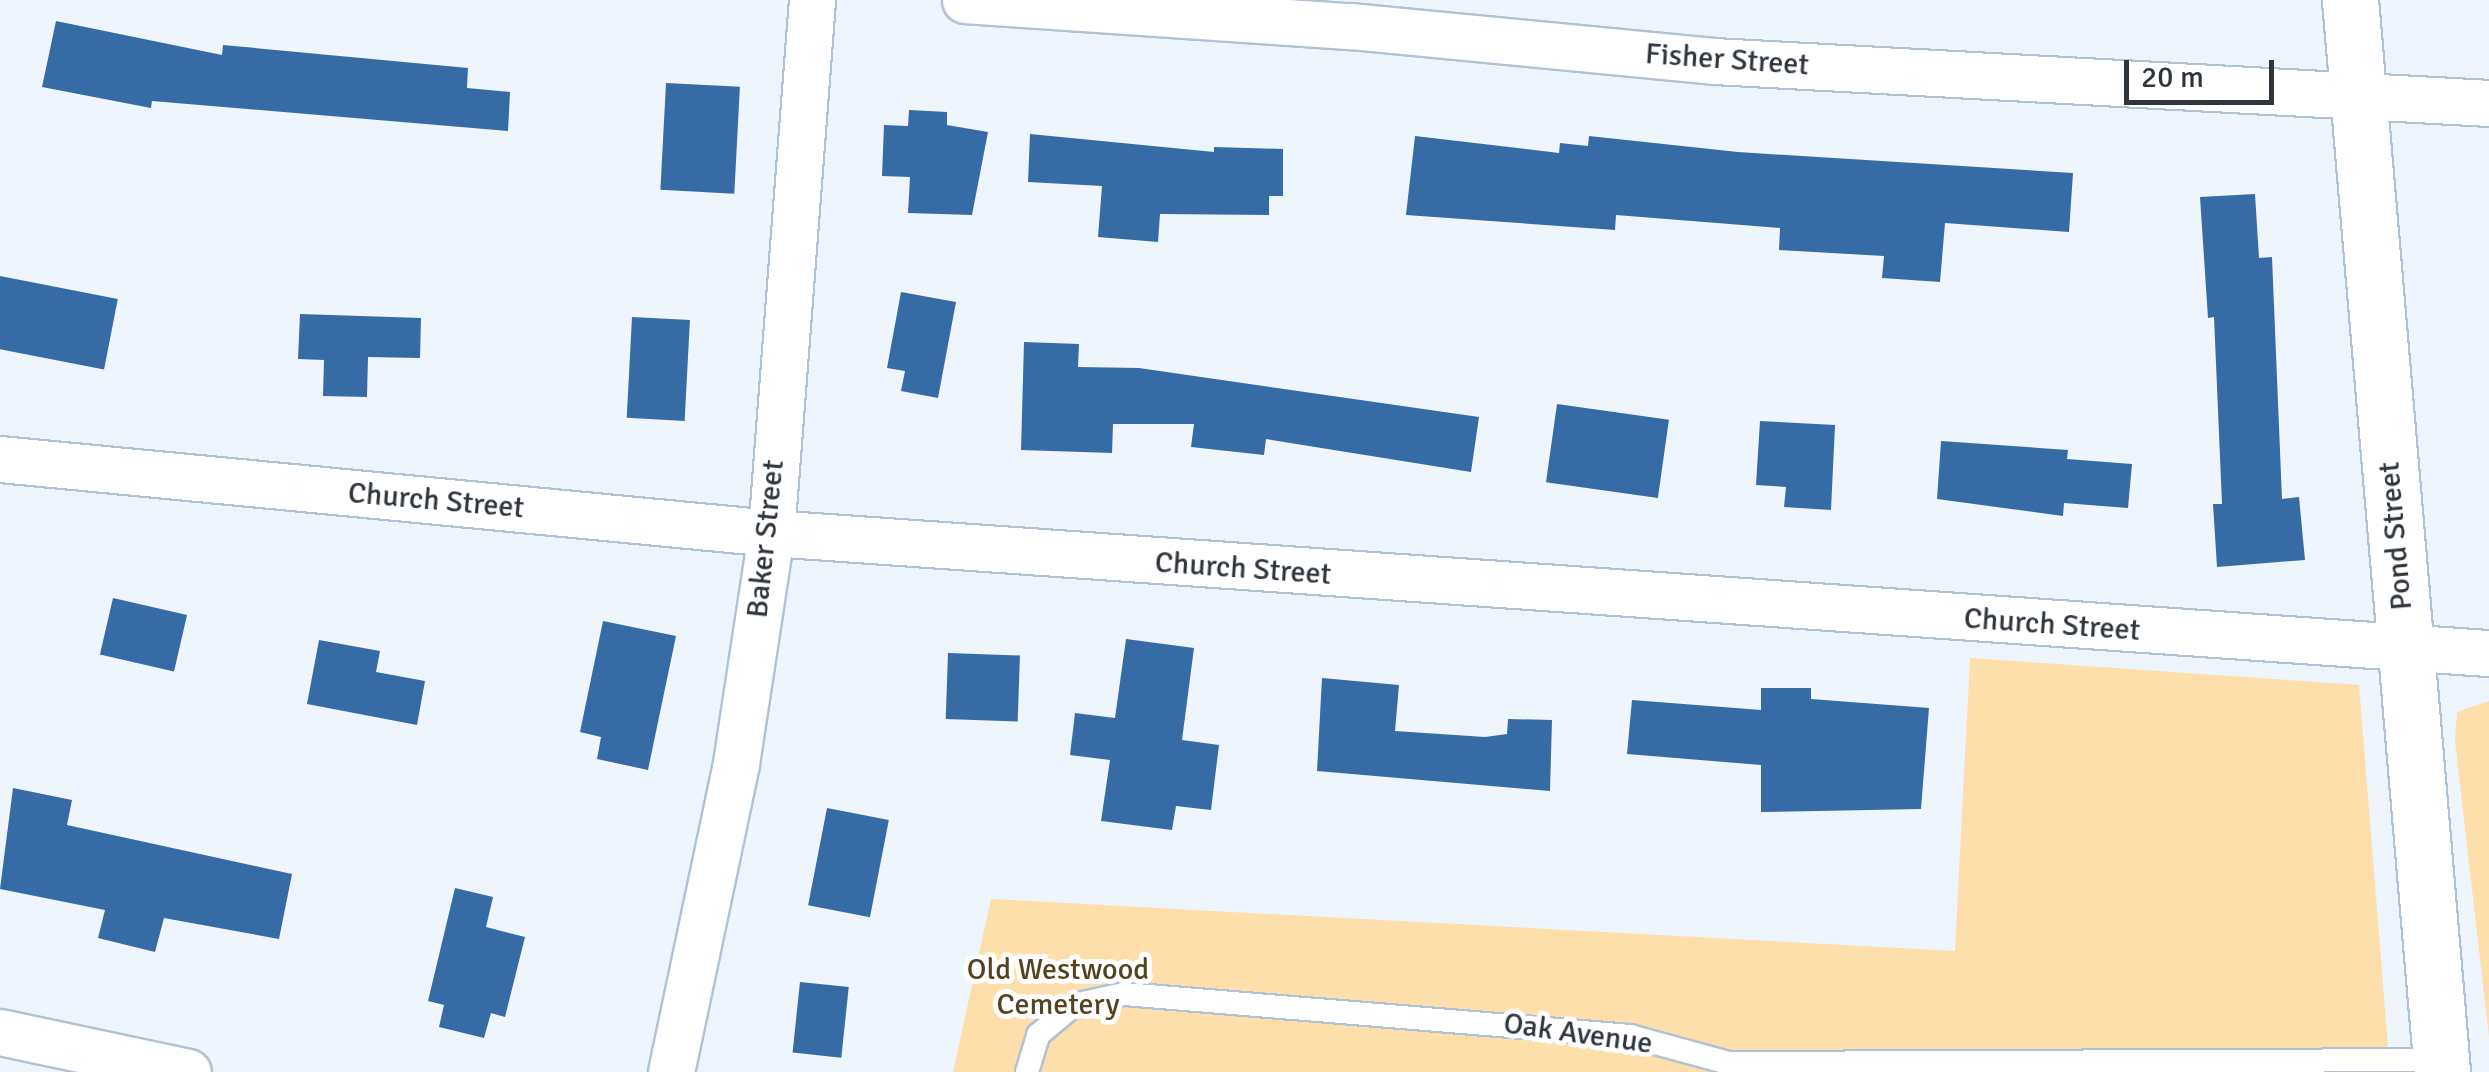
<!DOCTYPE html>
<style>
body{margin:0}
#map{position:relative;width:2489px;height:1072px;overflow:hidden;background:#eef5fd;font-family:Signika,sans-serif}
div>[style]{position:absolute}
[style*='--x']{left:calc(var(--x)*1px);top:calc(var(--y)*1px);width:calc(var(--w)*1px);rotate:calc(var(--a)*1deg)}
.green>*{inset:0;background:#fedeaa}
.building>*{inset:0;background:#366ba6;transform-origin:0 0}
.roads{filter:drop-shadow(2px 0 #b2c2d6) drop-shadow(-2px 0 #b2c2d6) drop-shadow(0 2px #b2c2d6) drop-shadow(0 -2px #b2c2d6)}
.lane>*{height:22px;margin:-11px;padding:0 11px;transform-origin:11px;border-radius:11px;background:#fff}
.street>*{height:45px;margin:-22.5px;padding:0 22.5px;transform-origin:22.5px;border-radius:22.5px;background:#fff}
.secondary>*{height:55px;margin:-27.5px;padding:0 27.5px;transform-origin:27.5px;border-radius:27.5px;background:#fff}
span{translate:-50% -50%;white-space:nowrap;text-align:center;line-height:1.15;-webkit-text-stroke:10px #fff;paint-order:stroke}
.street-label{font-size:30px;color:#2e353c}
.park-label{font-size:30px;color:#554220}
.scale{position:absolute;left:2124px;top:60px;width:150px;height:45px;box-sizing:border-box;border:5px solid #2e353c;border-top:0;padding-left:12px;font-size:30px;line-height:35px;white-space:nowrap;color:#2e353c;-webkit-text-stroke:8px #fff;paint-order:stroke}
</style>
<div id="map">
<div class="green">
<div style="clip-path:polygon(1970px 658px,2359px 685px,2390px 1072px,953px 1072px,991px 899px,1955px 951px)"></div>
<div style="clip-path:polygon(2489px 701px,2489px 1037px,2455px 741px,2457px 712px)"></div>
</div>
<div class="building">
<div style="clip-path:polygon(56px 21px,222px 55px,223px 45px,468px 68px,467px 88px,510px 92px,508px 131px,152px 101px,151px 108px,42px 87px)"></div>
<div style="left:666px;top:83px;width:74px;height:107px;rotate:3deg"></div>
<div style="clip-path:polygon(909px 110px,947px 112px,947px 125px,988px 132px,972px 215px,908px 213px,910px 177px,882px 176px,884px 125px,908px 126px)"></div>
<div style="clip-path:polygon(1030px 134px,1214px 152px,1214px 147px,1283px 149px,1283px 196px,1269px 196px,1269px 215px,1160px 214px,1158px 242px,1098px 237px,1102px 186px,1028px 182px)"></div>
<div style="clip-path:polygon(1415px 136px,1559px 153px,1560px 143px,1588px 146px,1589px 136px,1738px 152px,2073px 173px,2069px 232px,1945px 223px,1940px 282px,1882px 278px,1884px 256px,1779px 250px,1780px 228px,1616px 215px,1615px 230px,1406px 215px)"></div>
<div style="clip-path:polygon(2255px 194px,2259px 258px,2272px 257px,2282px 499px,2299px 497px,2305px 560px,2217px 567px,2213px 504px,2222px 504px,2214px 317px,2208px 318px,2200px 197px)"></div>
<div style="left:0;top:276px;width:120px;height:72px;rotate:11deg"></div>
<div style="clip-path:polygon(901px 292px,956px 302px,938px 398px,901px 391px,905px 371px,887px 368px)"></div>
<div style="clip-path:polygon(300px 314px,421px 318px,420px 358px,368px 357px,367px 397px,323px 396px,324px 360px,298px 359px)"></div>
<div style="left:632px;top:317px;width:58px;height:101px;rotate:3deg"></div>
<div style="clip-path:polygon(1024px 342px,1079px 344px,1078px 367px,1139px 368px,1479px 417px,1471px 472px,1266px 439px,1264px 455px,1191px 447px,1194px 424px,1113px 424px,1112px 453px,1021px 450px)"></div>
<div style="left:1557px;top:404px;width:113px;height:79px;rotate:8deg"></div>
<div style="clip-path:polygon(1760px 421px,1835px 425px,1831px 510px,1784px 507px,1786px 487px,1756px 485px)"></div>
<div style="clip-path:polygon(1941px 441px,2068px 450px,2067px 459px,2132px 464px,2128px 508px,2064px 503px,2063px 516px,1937px 499px)"></div>
<div style="left:113px;top:598px;width:76px;height:58px;rotate:13deg"></div>
<div style="clip-path:polygon(603px 621px,676px 636px,648px 770px,597px 759px,601px 737px,580px 732px)"></div>
<div style="clip-path:polygon(1126px 639px,1194px 648px,1182px 740px,1219px 745px,1211px 810px,1176px 806px,1172px 830px,1101px 821px,1110px 760px,1070px 755px,1075px 713px,1115px 718px)"></div>
<div style="clip-path:polygon(319px 640px,380px 651px,376px 672px,425px 681px,417px 725px,307px 704px)"></div>
<div style="left:948px;top:653px;width:72px;height:66px;rotate:2deg"></div>
<div style="clip-path:polygon(1322px 678px,1399px 685px,1395px 731px,1485px 737px,1507px 734px,1508px 719px,1552px 720px,1550px 791px,1317px 771px)"></div>
<div style="clip-path:polygon(1761px 688px,1811px 688px,1811px 699px,1929px 708px,1921px 809px,1761px 812px,1761px 765px,1627px 754px,1632px 700px,1761px 710px)"></div>
<div style="clip-path:polygon(13px 788px,72px 800px,67px 825px,292px 874px,279px 939px,164px 918px,155px 952px,98px 938px,105px 910px,0 889px)"></div>
<div style="left:827px;top:808px;width:63px;height:99px;rotate:11deg"></div>
<div style="clip-path:polygon(455px 888px,493px 897px,486px 927px,525px 937px,505px 1017px,491px 1013px,484px 1038px,439px 1027px,444px 1005px,428px 1001px)"></div>
<div style="left:800px;top:982px;width:49px;height:71px;rotate:6deg"></div>
</div>
<div class="roads">
<div class="lane">
<div style="--x:1027;--y:1072;--w:39;--a:-73"></div>
<div style="--x:1038;--y:1035;--w:47;--a:-39.8"></div>
<div style="--x:1074;--y:1005;--w:51;--a:-12.4"></div>
<div style="--x:1124;--y:994;--w:508;--a:4.74"></div>
<div style="--x:1630;--y:1036;--w:103;--a:15.3"></div>
<div style="--x:1729;--y:1063;--w:712;--a:-0.24"></div>
</div>
<div class="street">
<div style="--x:965;--y:0;--w:387;--a:3.9"></div>
<div style="--x:1351;--y:26;--w:365;--a:5.5"></div>
<div style="--x:1714;--y:61;--w:776;--a:3.1"></div>
<div style="--x:0;--y:459;--w:775;--a:5.48"></div>
<div style="--x:771;--y:533;--w:1722;--a:4"></div>
<div style="--x:0;--y:1032;--w:192;--a:12"></div>
<div style="--x:671;--y:1072;--w:316;--a:-78.1"></div>
<div style="--x:736;--y:763;--w:233;--a:-81.3"></div>
<div style="--x:771;--y:533;--w:535;--a:-85.6"></div>
</div>
<div class="secondary">
<div style="--x:2350;--y:0;--w:1076;--a:85.09"></div>
</div>
</div>
<div class="street-label">
<span style="left:1727px;top:60px;rotate:4deg">Fisher Street</span>
<span style="left:436px;top:501px;rotate:5deg">Church Street</span>
<span style="left:2396px;top:536px;rotate:-95deg">Pond Street</span>
<span style="left:766px;top:539px;rotate:-84deg">Baker Street</span>
<span style="left:1243px;top:569px;rotate:4deg">Church Street</span>
<span style="left:2052px;top:625px;rotate:4deg">Church Street</span>
<span style="left:1578px;top:1034px;rotate:8deg">Oak Avenue</span>
</div>
<div class="park-label">
<span style="left:1058px;top:987px">Old Westwood<br>Cemetery</span>
</div>
<div class="scale">20 m</div>
</div>
